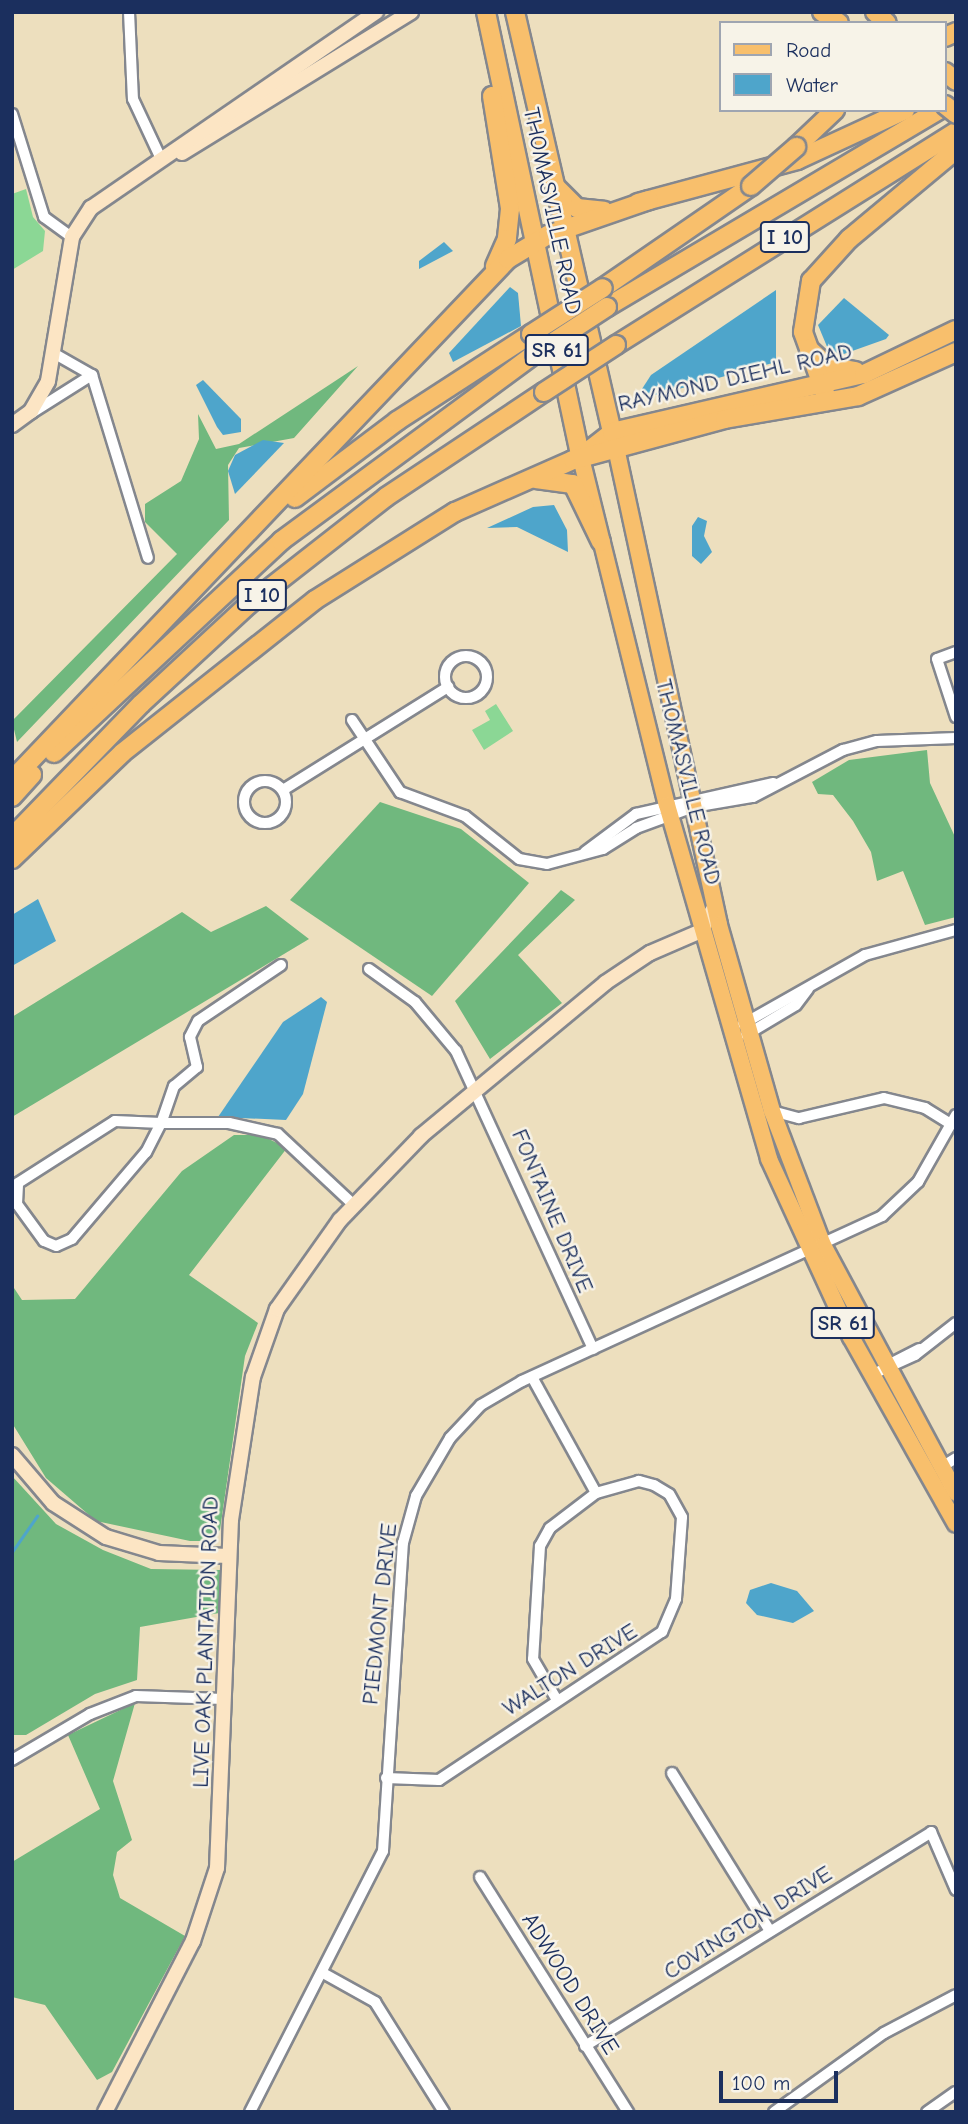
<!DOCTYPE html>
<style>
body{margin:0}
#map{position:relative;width:968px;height:2124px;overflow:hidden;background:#eddfbe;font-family:"Comic Neue",sans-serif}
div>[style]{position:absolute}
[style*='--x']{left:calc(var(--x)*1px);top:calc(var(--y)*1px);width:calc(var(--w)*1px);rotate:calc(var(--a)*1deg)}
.green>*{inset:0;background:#8bd795}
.forest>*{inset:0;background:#70b87e}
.water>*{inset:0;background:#4ea5cb}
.stream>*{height:2.5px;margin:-1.25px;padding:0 1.25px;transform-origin:1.25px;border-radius:1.25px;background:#4ea5cb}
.roads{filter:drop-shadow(2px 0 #84878e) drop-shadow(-2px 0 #84878e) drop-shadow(0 2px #84878e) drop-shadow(0 -2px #84878e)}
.street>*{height:10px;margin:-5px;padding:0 5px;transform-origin:5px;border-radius:5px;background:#fff}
.street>.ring{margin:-5px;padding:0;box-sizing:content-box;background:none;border:10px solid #fff;border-radius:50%}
.secondary>*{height:14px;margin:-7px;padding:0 7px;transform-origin:7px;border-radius:7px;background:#fce5c4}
.primary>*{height:16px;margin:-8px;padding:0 8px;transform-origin:8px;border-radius:8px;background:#f8bf6c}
.highway>*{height:18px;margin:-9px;padding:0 9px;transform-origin:9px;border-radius:9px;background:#f8bf6c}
.bridges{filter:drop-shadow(2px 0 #84878e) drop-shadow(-2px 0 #84878e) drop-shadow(0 2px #84878e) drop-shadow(0 -2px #84878e)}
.highway-bridge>*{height:18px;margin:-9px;padding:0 9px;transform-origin:9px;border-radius:9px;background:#f8bf6c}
span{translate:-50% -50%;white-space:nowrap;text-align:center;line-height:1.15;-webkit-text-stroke:5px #f7f3e8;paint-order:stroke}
.shield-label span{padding:2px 5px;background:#f7f3e8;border:2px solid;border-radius:5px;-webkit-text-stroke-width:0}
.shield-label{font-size:21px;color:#1b2f5e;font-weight:700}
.street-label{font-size:23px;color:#1b2f5e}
.frame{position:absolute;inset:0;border:14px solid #1b2f5e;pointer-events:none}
.legend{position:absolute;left:719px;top:21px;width:228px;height:91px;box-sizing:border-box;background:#f7f3e8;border:2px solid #9fa5b1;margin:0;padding:9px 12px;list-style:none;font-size:21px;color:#1b2f5e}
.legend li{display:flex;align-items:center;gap:14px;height:35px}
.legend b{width:35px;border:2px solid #9fa5b1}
.scale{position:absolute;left:719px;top:2071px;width:119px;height:32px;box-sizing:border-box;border:4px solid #1b2f5e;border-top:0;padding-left:9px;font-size:21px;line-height:24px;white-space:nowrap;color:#1b2f5e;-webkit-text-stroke:5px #f7f3e8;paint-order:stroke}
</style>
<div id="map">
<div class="green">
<div style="clip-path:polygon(26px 189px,33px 217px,45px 231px,43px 251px,12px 270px,12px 194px)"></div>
<div style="clip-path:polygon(496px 704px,513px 731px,484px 750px,472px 730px,490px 720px,485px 711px)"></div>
</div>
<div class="forest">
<div style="clip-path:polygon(358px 366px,294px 438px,239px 448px,228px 465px,229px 520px,17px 742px,12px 721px,177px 554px,145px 522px,145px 504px,181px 481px,199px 439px,198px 414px,216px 449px,239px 444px)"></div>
<div style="clip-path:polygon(927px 750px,930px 783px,956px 839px,956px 917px,925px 925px,903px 871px,877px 881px,871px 852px,853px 821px,833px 795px,818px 794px,812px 782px,849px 760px)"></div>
<div style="clip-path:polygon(380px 802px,461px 829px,529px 883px,432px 996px,290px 900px)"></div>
<div style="clip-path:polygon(561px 890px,575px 900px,518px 955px,562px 1003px,490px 1059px,455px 1001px)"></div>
<div style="clip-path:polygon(266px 906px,309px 939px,12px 1117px,12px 1017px,182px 912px,211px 932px)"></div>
<div style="clip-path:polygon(234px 1135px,261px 1135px,287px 1148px,189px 1275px,258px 1323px,245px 1356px,220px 1530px,208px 1541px,190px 1541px,96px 1521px,46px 1478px,12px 1423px,12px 1285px,22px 1300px,75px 1299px,182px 1171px)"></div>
<div style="clip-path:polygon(12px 1476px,56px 1524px,103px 1550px,151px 1569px,220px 1570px,219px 1613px,140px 1627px,137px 1680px,95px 1694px,26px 1735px,12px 1735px)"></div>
<div style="clip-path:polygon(135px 1703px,113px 1781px,132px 1840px,117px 1852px,113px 1875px,120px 1898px,185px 1936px,112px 2072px,97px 2080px,45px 2005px,12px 1997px,12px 1862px,100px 1809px,68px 1735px)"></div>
</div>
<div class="water">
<div style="clip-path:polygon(444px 242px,453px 251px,419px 269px,419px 261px)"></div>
<div style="clip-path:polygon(510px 287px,518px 293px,521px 326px,453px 362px,449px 353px)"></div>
<div style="clip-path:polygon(776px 290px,776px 362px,657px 395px,640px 392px,651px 375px)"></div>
<div style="clip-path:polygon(844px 298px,889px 335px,886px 339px,841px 355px,828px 349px,818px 325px)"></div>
<div style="clip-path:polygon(203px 380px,241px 419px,241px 432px,223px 435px,217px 427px,196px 385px)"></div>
<div style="clip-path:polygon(263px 440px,284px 443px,235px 494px,228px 471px,235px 455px)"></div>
<div style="clip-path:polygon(554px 505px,567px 530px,568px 552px,517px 527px,487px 528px,533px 507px)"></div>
<div style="clip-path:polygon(698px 517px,707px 521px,704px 536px,712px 552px,701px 564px,692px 556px,692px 526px)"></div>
<div style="clip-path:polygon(38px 899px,56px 941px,12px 966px,12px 915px)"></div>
<div style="clip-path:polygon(321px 997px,327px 1002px,303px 1094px,286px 1120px,218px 1117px,283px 1022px)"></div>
<div style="clip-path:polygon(771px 1583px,797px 1591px,814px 1611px,793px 1623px,757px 1615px,746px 1603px,750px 1590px)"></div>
</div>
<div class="stream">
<div style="--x:12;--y:1552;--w:44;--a:-55.2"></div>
</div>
<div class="roads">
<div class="street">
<div style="--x:129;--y:12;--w:87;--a:87.4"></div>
<div style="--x:133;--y:99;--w:68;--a:64.9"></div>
<div style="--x:12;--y:114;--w:108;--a:72.7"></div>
<div style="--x:44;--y:217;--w:34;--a:36"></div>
<div style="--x:55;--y:354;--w:43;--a:29.6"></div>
<div style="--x:92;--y:375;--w:191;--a:73"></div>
<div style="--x:30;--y:414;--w:73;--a:-32.2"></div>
<div style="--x:956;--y:652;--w:20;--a:160"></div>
<div style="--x:937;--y:659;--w:61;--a:71.9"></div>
<div class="ring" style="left:445px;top:656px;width:32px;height:32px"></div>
<div style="--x:352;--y:720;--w:87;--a:56.3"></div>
<div style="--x:400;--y:792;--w:69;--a:20.3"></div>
<div style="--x:465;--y:816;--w:69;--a:38.5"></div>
<div style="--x:519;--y:859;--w:28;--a:10"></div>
<div style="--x:547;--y:864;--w:58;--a:-15"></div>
<div style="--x:603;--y:849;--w:39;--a:-32"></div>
<div style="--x:636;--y:828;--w:61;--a:-20.2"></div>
<div style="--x:693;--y:807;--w:61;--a:-9.5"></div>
<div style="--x:753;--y:797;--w:102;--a:-27.6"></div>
<div style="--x:843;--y:750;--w:35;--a:-15"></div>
<div style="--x:877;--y:741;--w:79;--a:-2.2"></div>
<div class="ring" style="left:244px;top:781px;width:32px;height:32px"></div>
<div style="--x:283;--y:790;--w:195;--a:-32"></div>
<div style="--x:585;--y:852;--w:64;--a:-36.7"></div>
<div style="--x:636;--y:814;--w:141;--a:-12.7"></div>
<div style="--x:281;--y:965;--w:100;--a:146"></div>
<div style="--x:198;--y:1021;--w:18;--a:117"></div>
<div style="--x:190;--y:1037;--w:31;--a:77"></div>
<div style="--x:197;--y:1067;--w:30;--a:140"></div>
<div style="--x:174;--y:1086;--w:39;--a:109"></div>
<div style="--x:161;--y:1123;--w:68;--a:0"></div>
<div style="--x:229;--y:1123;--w:50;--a:12.7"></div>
<div style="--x:278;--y:1134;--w:104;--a:43.1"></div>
<div style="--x:369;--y:969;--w:57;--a:35.7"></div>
<div style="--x:415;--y:1002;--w:64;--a:50.1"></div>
<div style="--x:456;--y:1051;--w:328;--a:65.3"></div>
<div style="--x:743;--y:1024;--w:140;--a:-29.5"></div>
<div style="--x:865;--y:955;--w:94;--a:-15.4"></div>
<div style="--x:746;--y:1035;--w:58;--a:-31"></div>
<div style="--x:796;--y:1005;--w:20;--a:-53"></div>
<div style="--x:772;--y:1111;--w:28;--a:15"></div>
<div style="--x:799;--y:1118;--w:87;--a:-13.2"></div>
<div style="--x:884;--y:1098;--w:42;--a:13.7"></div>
<div style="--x:925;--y:1108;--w:28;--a:32"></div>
<div style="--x:115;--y:1121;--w:46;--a:2.5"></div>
<div style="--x:161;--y:1123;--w:33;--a:117"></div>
<div style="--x:146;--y:1152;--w:114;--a:130.4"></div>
<div style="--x:72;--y:1239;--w:17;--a:156"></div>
<div style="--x:56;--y:1246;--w:13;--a:-157"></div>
<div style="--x:44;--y:1241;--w:46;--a:-126.1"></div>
<div style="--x:17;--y:1204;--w:21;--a:-87"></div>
<div style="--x:18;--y:1183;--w:115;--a:-32.6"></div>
<div style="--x:890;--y:1364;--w:33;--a:-27"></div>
<div style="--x:871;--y:1375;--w:48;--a:-24.4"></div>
<div style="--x:915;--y:1355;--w:52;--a:-38"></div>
<div style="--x:532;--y:1377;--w:132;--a:61.1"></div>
<div style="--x:940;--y:1468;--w:19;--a:-32"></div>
<div style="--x:12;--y:1760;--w:91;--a:-30.5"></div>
<div style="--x:90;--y:1714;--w:49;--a:-21.4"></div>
<div style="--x:136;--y:1696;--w:88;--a:2"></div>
<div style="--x:672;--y:1773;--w:186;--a:58.2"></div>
<div style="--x:386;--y:1778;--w:53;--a:2.2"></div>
<div style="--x:439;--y:1780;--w:268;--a:-33.6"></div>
<div style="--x:662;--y:1632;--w:36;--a:-67"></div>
<div style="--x:676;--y:1599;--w:82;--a:-85.8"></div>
<div style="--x:682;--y:1517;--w:26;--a:-119"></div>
<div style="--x:669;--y:1494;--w:17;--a:-149"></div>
<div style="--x:654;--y:1485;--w:16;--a:-165"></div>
<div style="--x:639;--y:1481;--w:45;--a:164.4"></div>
<div style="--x:596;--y:1493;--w:58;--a:142.7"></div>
<div style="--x:550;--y:1528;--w:21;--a:119"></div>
<div style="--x:540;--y:1546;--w:113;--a:93.5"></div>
<div style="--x:533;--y:1659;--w:48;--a:59.7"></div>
<div style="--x:480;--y:1877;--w:278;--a:57.8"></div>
<div style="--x:323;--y:1973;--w:60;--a:29.1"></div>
<div style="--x:375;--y:2002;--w:130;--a:57.9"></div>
<div style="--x:585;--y:2046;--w:407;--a:-31.7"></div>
<div style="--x:931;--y:1832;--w:63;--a:66.7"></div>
<div style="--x:250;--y:2112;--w:293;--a:-63"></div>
<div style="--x:383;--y:1851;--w:309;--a:-86.3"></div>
<div style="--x:403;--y:1543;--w:49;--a:-74.5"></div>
<div style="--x:416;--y:1496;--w:67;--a:-59.6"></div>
<div style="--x:450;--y:1438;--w:45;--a:-46.8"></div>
<div style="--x:481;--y:1405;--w:48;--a:-30.3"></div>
<div style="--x:522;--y:1381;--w:396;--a:-24.6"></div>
<div style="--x:882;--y:1216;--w:50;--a:-43.4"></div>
<div style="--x:918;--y:1182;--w:77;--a:-60.4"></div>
<div style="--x:774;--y:2112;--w:135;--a:-35.7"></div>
<div style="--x:884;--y:2033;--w:81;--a:-27.8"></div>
<div style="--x:927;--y:2112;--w:35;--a:-35"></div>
</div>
<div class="secondary">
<div style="--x:182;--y:153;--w:269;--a:-31.6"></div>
<div style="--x:12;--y:425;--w:24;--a:-36"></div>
<div style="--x:31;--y:411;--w:34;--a:-60"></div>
<div style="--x:48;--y:381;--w:146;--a:-80.5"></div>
<div style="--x:72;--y:237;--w:35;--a:-57"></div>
<div style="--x:91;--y:208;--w:346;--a:-34.5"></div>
<div style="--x:12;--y:1455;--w:63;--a:49.5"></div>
<div style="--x:53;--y:1503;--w:63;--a:32.7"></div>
<div style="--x:106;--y:1537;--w:55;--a:16.8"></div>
<div style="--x:159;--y:1553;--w:69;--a:2.5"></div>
<div style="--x:105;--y:2112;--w:192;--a:-62.8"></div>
<div style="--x:193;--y:1941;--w:77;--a:-71.8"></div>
<div style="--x:217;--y:1868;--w:348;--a:-87.7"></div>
<div style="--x:231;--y:1520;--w:145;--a:-81.3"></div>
<div style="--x:253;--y:1377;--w:72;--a:-70.6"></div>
<div style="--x:277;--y:1309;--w:109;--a:-54.7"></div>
<div style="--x:340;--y:1220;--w:117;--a:-46"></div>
<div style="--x:421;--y:1136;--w:239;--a:-39.7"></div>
<div style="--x:605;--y:983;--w:54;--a:-33.7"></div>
<div style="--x:650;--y:953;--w:56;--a:-23.3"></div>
<div style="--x:701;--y:931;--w:29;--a:-61"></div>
</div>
<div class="primary">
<div style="--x:616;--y:448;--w:488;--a:77.8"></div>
<div style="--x:719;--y:925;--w:193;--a:74.1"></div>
<div style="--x:772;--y:1111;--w:143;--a:69.2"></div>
<div style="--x:823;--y:1245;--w:281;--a:61.8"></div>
<div style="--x:581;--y:458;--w:357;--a:76.1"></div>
<div style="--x:667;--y:805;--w:368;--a:73.9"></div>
<div style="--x:769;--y:1159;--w:196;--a:65.3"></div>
<div style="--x:851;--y:1337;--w:214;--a:60.7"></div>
</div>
<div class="highway">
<div style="--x:486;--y:12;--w:456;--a:78"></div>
<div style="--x:515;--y:12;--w:448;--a:77"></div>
<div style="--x:822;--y:12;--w:20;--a:33"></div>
<div style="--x:875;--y:12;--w:16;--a:43"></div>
<div style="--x:945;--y:37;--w:12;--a:-24"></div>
<div style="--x:492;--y:96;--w:114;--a:80.9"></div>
<div style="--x:510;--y:209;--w:30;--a:96"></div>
<div style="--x:507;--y:239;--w:30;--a:114"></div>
<div style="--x:796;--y:147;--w:54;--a:-43.5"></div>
<div style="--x:557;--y:188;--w:28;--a:45"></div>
<div style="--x:577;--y:208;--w:27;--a:6"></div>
<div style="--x:638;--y:203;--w:165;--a:-15.1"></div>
<div style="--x:797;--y:160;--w:119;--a:-24.8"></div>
<div style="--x:603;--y:288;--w:180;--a:-34.6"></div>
<div style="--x:607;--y:307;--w:386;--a:-30.7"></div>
<div style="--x:616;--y:345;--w:401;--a:-32.1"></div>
<div style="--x:809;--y:349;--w:25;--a:43"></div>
<div style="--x:827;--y:366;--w:29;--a:10"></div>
<div style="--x:826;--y:396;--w:68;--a:-109.8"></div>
<div style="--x:803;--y:332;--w:52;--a:-81.1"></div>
<div style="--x:811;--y:281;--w:57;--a:-47.9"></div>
<div style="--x:849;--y:239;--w:139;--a:-39.8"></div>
<div style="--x:583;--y:455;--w:37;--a:-38"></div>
<div style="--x:612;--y:432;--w:259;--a:-13"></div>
<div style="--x:864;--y:374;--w:102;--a:-25.6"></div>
<div style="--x:536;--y:479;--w:37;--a:8"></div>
<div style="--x:573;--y:484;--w:64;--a:64.2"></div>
<div style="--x:295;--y:498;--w:128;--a:-37"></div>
<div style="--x:397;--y:421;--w:160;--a:-33"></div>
<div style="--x:54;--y:753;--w:311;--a:-43"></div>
<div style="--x:281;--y:541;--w:315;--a:-36.4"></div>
<div style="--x:12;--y:780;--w:719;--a:-46.41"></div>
<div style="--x:508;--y:259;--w:47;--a:-31"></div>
<div style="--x:548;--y:235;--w:107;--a:-19.1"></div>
<div style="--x:12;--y:797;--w:30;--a:-48"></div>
<div style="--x:12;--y:837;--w:185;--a:-45.9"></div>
<div style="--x:141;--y:704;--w:146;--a:-42.8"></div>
<div style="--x:248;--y:605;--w:175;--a:-38"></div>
<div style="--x:386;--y:497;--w:190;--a:-33.6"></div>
<div style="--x:12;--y:859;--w:153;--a:-43.9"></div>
<div style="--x:122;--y:753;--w:246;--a:-38.4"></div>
<div style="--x:315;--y:600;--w:165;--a:-32.2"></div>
<div style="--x:455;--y:512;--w:129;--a:-23.8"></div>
<div style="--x:573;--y:460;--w:157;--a:-15.1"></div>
<div style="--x:725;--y:419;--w:135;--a:-9.8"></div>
<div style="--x:858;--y:396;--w:107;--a:-24.2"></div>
</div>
</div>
<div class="bridges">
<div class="highway-bridge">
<div style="--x:945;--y:72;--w:14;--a:39"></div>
<div style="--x:945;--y:105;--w:14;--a:39"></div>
<div style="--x:751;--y:186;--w:60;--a:-40.9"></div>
<div style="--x:531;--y:334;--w:85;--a:-32.6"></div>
<div style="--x:535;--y:354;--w:86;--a:-33.1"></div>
<div style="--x:544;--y:392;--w:86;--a:-33.1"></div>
</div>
</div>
<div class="shield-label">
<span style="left:785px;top:237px">I 10</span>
<span style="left:557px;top:350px">SR 61</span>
<span style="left:262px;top:595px">I 10</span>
<span style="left:843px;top:1323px">SR 61</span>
</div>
<div class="street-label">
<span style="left:552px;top:211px;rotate:78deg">THOMASVILLE ROAD</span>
<span style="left:735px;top:378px;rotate:-13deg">RAYMOND DIEHL ROAD</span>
<span style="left:688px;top:782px;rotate:76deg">THOMASVILLE ROAD</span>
<span style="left:552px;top:1211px;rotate:67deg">FONTAINE DRIVE</span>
<span style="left:380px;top:1614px;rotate:-84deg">PIEDMONT DRIVE</span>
<span style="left:206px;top:1642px;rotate:-88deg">LIVE OAK PLANTATION ROAD</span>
<span style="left:570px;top:1670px;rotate:-32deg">WALTON DRIVE</span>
<span style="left:748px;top:1923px;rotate:-32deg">COVINGTON DRIVE</span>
<span style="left:570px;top:1984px;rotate:58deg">ADWOOD DRIVE</span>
</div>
<div class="frame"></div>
<ul class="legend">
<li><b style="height:9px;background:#f8bf6c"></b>Road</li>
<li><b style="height:19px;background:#4ea5cb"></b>Water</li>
</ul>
<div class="scale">100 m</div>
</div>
